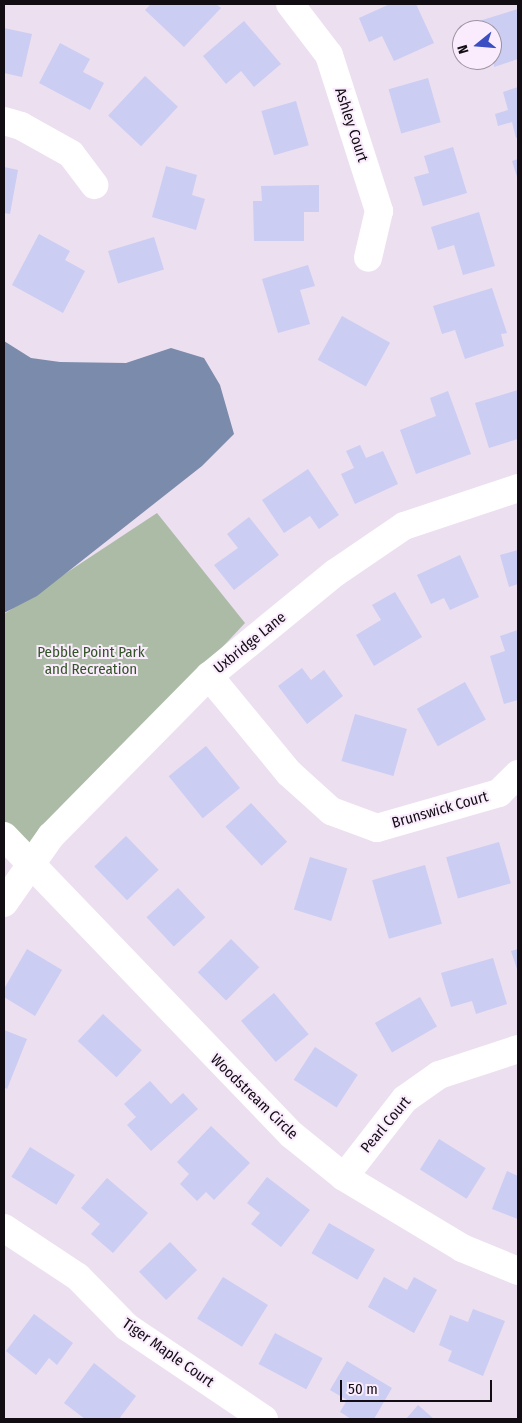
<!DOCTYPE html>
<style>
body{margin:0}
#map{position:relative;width:522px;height:1423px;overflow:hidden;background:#ecdff0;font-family:"Fira Sans Condensed",sans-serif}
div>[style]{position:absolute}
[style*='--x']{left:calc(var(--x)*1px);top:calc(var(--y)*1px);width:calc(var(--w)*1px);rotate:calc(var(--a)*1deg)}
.green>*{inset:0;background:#abbba6}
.water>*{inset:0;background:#7b8bab}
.building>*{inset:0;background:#cbcdf3;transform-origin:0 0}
.minor>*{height:28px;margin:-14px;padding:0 14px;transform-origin:14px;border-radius:14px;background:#fff}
span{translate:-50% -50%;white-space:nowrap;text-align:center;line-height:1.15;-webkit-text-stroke:4px #faecfd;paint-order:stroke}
.street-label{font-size:15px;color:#120d13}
.park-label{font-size:15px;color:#325426}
.frame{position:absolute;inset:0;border:5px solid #120d13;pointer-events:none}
.north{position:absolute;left:452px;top:20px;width:50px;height:50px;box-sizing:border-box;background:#faecfd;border:1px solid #9d939f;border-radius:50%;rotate:253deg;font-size:14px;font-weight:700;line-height:20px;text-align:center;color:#120d13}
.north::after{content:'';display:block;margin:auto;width:18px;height:22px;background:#3b4fc2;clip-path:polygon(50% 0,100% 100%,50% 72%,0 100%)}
.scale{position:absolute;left:340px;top:1380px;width:152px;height:22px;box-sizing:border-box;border:2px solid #120d13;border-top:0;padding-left:6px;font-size:15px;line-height:18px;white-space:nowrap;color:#120d13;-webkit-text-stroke:4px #faecfd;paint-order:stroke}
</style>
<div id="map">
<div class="green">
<div style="clip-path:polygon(157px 513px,245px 623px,30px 852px,4px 821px,4px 614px)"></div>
</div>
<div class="water">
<div style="clip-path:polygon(4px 341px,31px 358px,60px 362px,126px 363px,171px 348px,204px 358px,220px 385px,234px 434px,202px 466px,37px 596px,4px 613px)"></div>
</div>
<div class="building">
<div style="clip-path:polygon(151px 4px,216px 4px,221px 8px,184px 47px,145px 10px)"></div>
<div style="clip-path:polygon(390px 4px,416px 4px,434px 43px,394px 61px,382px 36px,369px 42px,359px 18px)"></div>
<div style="clip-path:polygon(518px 9px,518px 59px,494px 67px,492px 30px,482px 30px,479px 21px)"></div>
<div style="clip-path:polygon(244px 21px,281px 64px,254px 87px,241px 71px,226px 84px,203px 56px)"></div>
<div style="clip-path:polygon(4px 28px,32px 34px,22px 77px,4px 73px)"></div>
<div style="clip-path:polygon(60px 43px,90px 59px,83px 72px,104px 83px,90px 110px,39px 83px)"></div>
<div style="left:145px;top:76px;width:45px;height:54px;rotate:43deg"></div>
<div style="left:428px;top:78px;width:46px;height:41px;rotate:74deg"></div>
<div style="clip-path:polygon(518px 87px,518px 137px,516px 138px,512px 122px,498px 126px,495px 114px,508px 110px,503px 92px)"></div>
<div style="left:296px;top:101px;width:46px;height:36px;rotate:74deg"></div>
<div style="clip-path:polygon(453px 147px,467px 193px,423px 206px,414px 177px,429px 173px,424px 156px)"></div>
<div style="clip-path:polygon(518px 159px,518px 180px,512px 161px)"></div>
<div style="clip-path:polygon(166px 166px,197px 175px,192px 195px,205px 199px,196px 230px,152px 217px)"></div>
<div style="clip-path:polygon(4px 167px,18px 170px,10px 214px,4px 213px)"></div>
<div style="clip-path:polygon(319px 185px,319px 212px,304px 212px,304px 241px,254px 241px,253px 201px,262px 201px,261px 186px)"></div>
<div style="clip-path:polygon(479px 212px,495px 266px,463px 275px,454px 245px,438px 250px,431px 227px)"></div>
<div style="clip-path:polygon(39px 234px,70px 251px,65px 260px,85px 271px,63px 313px,12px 285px)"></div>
<div style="left:154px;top:237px;width:34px;height:48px;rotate:73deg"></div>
<div style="clip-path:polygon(308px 265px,315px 286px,300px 290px,310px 324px,278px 333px,262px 279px)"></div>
<div style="clip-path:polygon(492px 288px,507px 333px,501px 334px,504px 346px,465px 359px,455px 330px,442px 334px,433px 306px)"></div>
<div style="left:342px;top:316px;width:55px;height:50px;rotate:29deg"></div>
<div style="clip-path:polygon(518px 390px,518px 439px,489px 448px,475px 403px)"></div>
<div style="clip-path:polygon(448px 391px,471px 454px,416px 474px,400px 430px,436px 416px,430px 398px)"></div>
<div style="clip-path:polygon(360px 445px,366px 458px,383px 451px,398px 484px,355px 504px,341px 474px,354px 468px,346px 451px)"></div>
<div style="clip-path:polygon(308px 469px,339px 515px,319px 529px,310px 516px,284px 533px,262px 500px)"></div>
<div style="clip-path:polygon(249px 517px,279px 555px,234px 590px,214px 565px,238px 548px,227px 534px)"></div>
<div style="clip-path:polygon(518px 550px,518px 584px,509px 587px,500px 555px)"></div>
<div style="clip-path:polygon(460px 555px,479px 597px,450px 610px,444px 598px,431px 604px,417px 575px)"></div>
<div style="clip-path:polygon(395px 592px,422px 637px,374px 666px,356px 635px,381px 620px,372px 605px)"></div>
<div style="clip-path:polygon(518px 630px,518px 700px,504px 704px,490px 656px,505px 651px,500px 636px)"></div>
<div style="clip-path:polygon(302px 668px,311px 680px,324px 670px,343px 696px,307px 724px,278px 686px)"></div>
<div style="left:465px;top:682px;width:43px;height:55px;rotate:61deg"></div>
<div style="left:355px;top:714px;width:54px;height:49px;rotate:16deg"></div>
<div style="left:206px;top:746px;width:54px;height:48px;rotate:51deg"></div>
<div style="left:251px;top:803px;width:53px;height:35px;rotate:47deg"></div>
<div style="left:126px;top:836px;width:47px;height:44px;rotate:46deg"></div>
<div style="left:499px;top:842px;width:43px;height:55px;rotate:74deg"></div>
<div style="left:310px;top:857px;width:39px;height:55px;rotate:17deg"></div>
<div style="left:425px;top:865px;width:61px;height:55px;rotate:74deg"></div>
<div style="left:178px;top:888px;width:40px;height:43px;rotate:47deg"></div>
<div style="left:231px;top:939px;width:40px;height:47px;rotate:45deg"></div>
<div style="clip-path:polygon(27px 949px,62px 970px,35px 1016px,4px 997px,4px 989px)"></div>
<div style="clip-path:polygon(518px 949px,518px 972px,511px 951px)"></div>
<div style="clip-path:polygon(493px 958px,507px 1004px,476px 1014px,472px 1001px,451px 1007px,441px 973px)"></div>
<div style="left:274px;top:993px;width:54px;height:43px;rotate:50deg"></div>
<div style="left:420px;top:997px;width:34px;height:52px;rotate:60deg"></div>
<div style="left:103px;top:1014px;width:53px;height:37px;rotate:43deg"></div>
<div style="clip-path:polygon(4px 1030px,27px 1039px,7px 1089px,4px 1087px)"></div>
<div style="left:315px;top:1047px;width:51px;height:39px;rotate:33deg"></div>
<div style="clip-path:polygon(150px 1081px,171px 1104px,183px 1093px,198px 1109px,151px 1151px,127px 1125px,136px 1117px,124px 1104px)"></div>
<div style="clip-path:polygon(211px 1126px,250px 1163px,214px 1200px,206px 1192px,197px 1201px,180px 1184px,189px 1174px,177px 1162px)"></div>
<div style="left:439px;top:1139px;width:55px;height:36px;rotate:32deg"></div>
<div style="left:30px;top:1147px;width:53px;height:35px;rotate:32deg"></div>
<div style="clip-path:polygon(507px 1171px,518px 1176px,518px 1219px,492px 1209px)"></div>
<div style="clip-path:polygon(267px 1177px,310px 1210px,281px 1247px,251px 1224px,260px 1213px,247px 1203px)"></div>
<div style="clip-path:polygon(107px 1178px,148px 1213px,113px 1253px,91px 1234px,100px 1224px,81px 1208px)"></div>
<div style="left:329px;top:1223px;width:53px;height:35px;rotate:30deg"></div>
<div style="left:170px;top:1242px;width:39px;height:43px;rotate:46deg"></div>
<div style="left:223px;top:1277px;width:53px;height:49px;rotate:32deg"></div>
<div style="clip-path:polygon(384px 1277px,407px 1290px,414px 1277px,437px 1290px,414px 1333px,368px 1307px)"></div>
<div style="clip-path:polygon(473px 1309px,505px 1321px,483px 1376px,448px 1361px,452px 1351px,439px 1345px,450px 1315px,468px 1322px)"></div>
<div style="clip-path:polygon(34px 1314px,73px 1343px,57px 1365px,49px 1358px,36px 1375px,6px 1351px)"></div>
<div style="left:275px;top:1333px;width:54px;height:35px;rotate:28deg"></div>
<div style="clip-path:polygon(347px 1361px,392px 1388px,374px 1419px,351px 1419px,340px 1412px,347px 1400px,330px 1390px)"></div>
<div style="clip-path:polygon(94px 1363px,136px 1396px,119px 1419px,85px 1419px,64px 1403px)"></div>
<div style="clip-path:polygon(418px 1405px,434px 1419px,406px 1419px)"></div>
</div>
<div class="minor">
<div style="--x:290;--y:4;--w:64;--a:52.6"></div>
<div style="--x:329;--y:55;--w:164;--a:72.2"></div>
<div style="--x:379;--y:211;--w:48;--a:103.2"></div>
<div style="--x:4;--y:121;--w:18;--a:16"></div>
<div style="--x:21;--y:126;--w:57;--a:29.2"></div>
<div style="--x:71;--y:154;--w:39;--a:53"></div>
<div style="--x:209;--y:676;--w:126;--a:50.5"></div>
<div style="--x:289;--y:773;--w:57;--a:42.1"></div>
<div style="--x:331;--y:811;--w:49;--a:20.3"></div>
<div style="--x:377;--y:828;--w:127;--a:-16"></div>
<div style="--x:499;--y:793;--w:27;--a:-45"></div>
<div style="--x:4;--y:836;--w:415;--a:46.1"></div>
<div style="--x:292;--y:1135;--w:67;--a:38.9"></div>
<div style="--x:344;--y:1177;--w:138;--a:31"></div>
<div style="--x:462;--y:1248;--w:61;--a:22.3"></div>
<div style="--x:4;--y:903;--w:82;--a:-55"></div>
<div style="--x:51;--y:836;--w:225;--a:-45.4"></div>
<div style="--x:209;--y:676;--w:163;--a:-39.3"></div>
<div style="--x:335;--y:573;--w:83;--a:-34.3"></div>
<div style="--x:404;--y:526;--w:120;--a:-18.4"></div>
<div style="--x:344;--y:1177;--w:99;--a:-52"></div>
<div style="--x:405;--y:1099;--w:42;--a:-35.2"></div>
<div style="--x:439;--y:1075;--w:83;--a:-18.2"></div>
<div style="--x:4;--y:1228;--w:89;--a:33.5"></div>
<div style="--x:78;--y:1277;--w:70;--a:45.6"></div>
<div style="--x:127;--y:1327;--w:165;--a:33.9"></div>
</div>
<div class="street-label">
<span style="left:351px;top:125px;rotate:72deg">Ashley Court</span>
<span style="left:250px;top:643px;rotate:-39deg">Uxbridge Lane</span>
<span style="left:440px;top:810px;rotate:-16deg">Brunswick Court</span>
<span style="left:254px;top:1097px;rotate:44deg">Woodstream Circle</span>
<span style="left:386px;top:1125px;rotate:-50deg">Pearl Court</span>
<span style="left:168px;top:1353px;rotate:35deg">Tiger Maple Court</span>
</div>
<div class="park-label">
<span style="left:91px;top:661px">Pebble Point Park<br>and Recreation</span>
</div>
<div class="frame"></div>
<div class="north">N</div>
<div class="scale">50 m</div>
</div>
